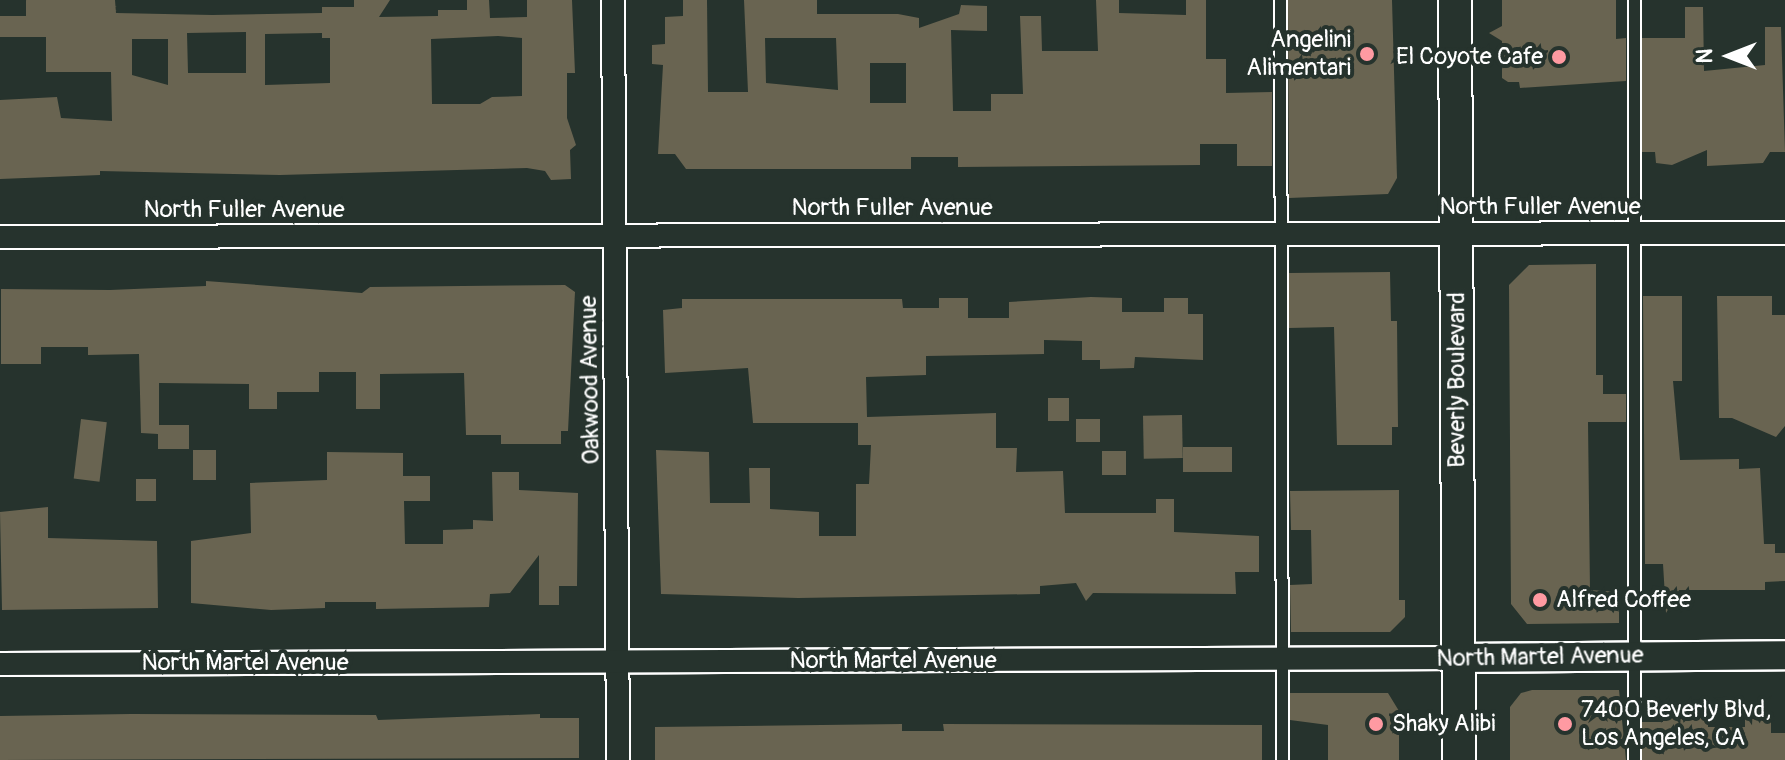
<!DOCTYPE html>
<style>
body{margin:0}
#map{position:relative;width:1785px;height:760px;overflow:hidden;background:#26332d;font-family:Pangolin,sans-serif}
div>[style]{position:absolute}
[style*='--x']{left:calc(var(--x)*1px);top:calc(var(--y)*1px);width:calc(var(--w)*1px);rotate:calc(var(--a)*1deg)}
.building>*{inset:0;background:#696451;transform-origin:0 0}
.roads{filter:drop-shadow(2px 0 #fff) drop-shadow(-2px 0 #fff) drop-shadow(0 2px #fff) drop-shadow(0 -2px #fff)}
.service>*{height:11px;margin:-5.5px;padding:0 5.5px;transform-origin:5.5px;border-radius:5.5px;background:#26332d}
.minor>*{height:22px;margin:-11px;padding:0 11px;transform-origin:11px;border-radius:11px;background:#26332d}
.tertiary>*{height:28px;margin:-14px;padding:0 14px;transform-origin:14px;border-radius:14px;background:#26332d}
.secondary>*{height:32px;margin:-16px;padding:0 16px;transform-origin:16px;border-radius:16px;background:#26332d}
.dots>*{width:22px;height:22px;translate:-50% -50%;box-sizing:border-box;border:4px solid #26332d;border-radius:50%}
span{translate:-50% -50%;white-space:nowrap;text-align:center;line-height:1.15;-webkit-text-stroke:8px #26332d;paint-order:stroke}
.poi-label{font-size:24px;color:#fff}
.right{translate:-100% -50%;text-align:right}
.left{translate:0 -50%;text-align:left}
.street-label{font-size:24px;color:#fff}
.north{position:absolute;left:1689px;top:16px;width:80px;height:80px;-webkit-text-stroke:6px #26332d;paint-order:stroke;rotate:270deg;font-size:22px;font-weight:700;line-height:32px;text-align:center;color:#fff}
.north::after{content:'';display:block;margin:auto;width:28px;height:36px;background:#fff;clip-path:polygon(50% 0,100% 100%,50% 72%,0 100%)}
</style>
<div id="map">
<div class="building">
<div style="clip-path:polygon(evenodd,26px 0,115px 0,116px 13px,212px 15px,322px 13px,322px 7px,354px 7px,354px 0,390px 0,379px 17px,438px 16px,438px 10px,467px 10px,467px 0,489px 0,490px 18px,527px 17px,527px 0,572px 0,575px 73px,567px 73px,567px 118px,576px 145px,570px 150px,571px 179px,551px 180px,545px 171px,527px 168px,280px 175px,100px 171px,100px 175px,0 179px,0 100px,57px 97px,61px 118px,112px 121px,111px 72px,46px 72px,46px 37px,0 37px,0 16px,26px 16px,26px 0,246px 32px,246px 73px,188px 73px,187px 33px,246px 32px,26px 0,322px 33px,322px 38px,330px 38px,330px 83px,265px 85px,265px 34px,322px 33px,26px 0,498px 36px,522px 38px,522px 96px,492px 97px,480px 104px,432px 104px,431px 39px,498px 36px,26px 0,132px 39px,168px 39px,168px 85px,132px 75px,132px 39px)"></div>
<div style="clip-path:polygon(evenodd,683px 0,707px 0,708px 92px,748px 92px,744px 0,817px 0,817px 14px,898px 14px,919px 18px,919px 28px,959px 14px,961px 5px,987px 6px,987px 31px,951px 30px,953px 111px,991px 111px,991px 94px,1023px 94px,1020px 16px,1041px 16px,1042px 51px,1098px 51px,1096px 0,1119px 0,1119px 13px,1186px 15px,1186px 0,1206px 0,1206px 59px,1226px 59px,1226px 93px,1272px 92px,1272px 166px,1237px 166px,1237px 144px,1200px 144px,1200px 165px,958px 167px,958px 157px,911px 157px,911px 169px,686px 169px,675px 154px,658px 154px,663px 65px,652px 64px,652px 45px,665px 44px,665px 17px,683px 16px,683px 0,765px 38px,836px 38px,838px 90px,766px 83px,765px 38px,683px 0,870px 63px,906px 63px,906px 103px,870px 103px,870px 63px)"></div>
<div style="clip-path:polygon(1288px 0,1392px 0,1397px 178px,1388px 194px,1289px 198px)"></div>
<div style="clip-path:polygon(1502px 0,1616px 0,1616px 39px,1626px 38px,1626px 81px,1520px 88px,1519px 82px,1508px 82px,1502px 78px,1502px 41px,1489px 33px,1502px 26px)"></div>
<div style="clip-path:polygon(1685px 7px,1703px 7px,1704px 71px,1765px 65px,1765px 27px,1781px 27px,1785px 152px,1770px 152px,1763px 163px,1707px 166px,1707px 150px,1672px 165px,1656px 163px,1655px 152px,1642px 152px,1642px 38px,1685px 38px)"></div>
<div style="clip-path:polygon(1596px 264px,1596px 375px,1603px 375px,1603px 394px,1626px 394px,1626px 422px,1588px 422px,1590px 590px,1619px 592px,1619px 623px,1527px 624px,1511px 604px,1509px 285px,1529px 265px)"></div>
<div style="clip-path:polygon(1390px 272px,1391px 321px,1397px 321px,1398px 427px,1392px 427px,1392px 445px,1337px 445px,1334px 327px,1289px 328px,1289px 273px)"></div>
<div style="clip-path:polygon(206px 281px,362px 293px,370px 287px,565px 285px,575px 292px,568px 431px,561px 431px,561px 444px,501px 444px,501px 435px,466px 435px,464px 373px,380px 374px,380px 409px,356px 409px,356px 372px,319px 372px,319px 392px,277px 392px,277px 409px,249px 409px,249px 384px,159px 383px,159px 425px,189px 425px,189px 449px,158px 449px,158px 434px,141px 433px,139px 354px,88px 355px,88px 347px,41px 347px,41px 364px,1px 364px,1px 289px,110px 290px,206px 286px)"></div>
<div style="clip-path:polygon(1643px 296px,1682px 296px,1682px 381px,1673px 381px,1680px 460px,1739px 459px,1739px 469px,1760px 468px,1764px 544px,1775px 544px,1775px 553px,1785px 553px,1785px 581px,1765px 582px,1765px 590px,1679px 590px,1666px 613px,1663px 564px,1645px 564px)"></div>
<div style="clip-path:polygon(1717px 296px,1772px 296px,1772px 315px,1785px 315px,1785px 426px,1776px 437px,1732px 418px,1719px 418px)"></div>
<div style="clip-path:polygon(1091px 297px,1122px 298px,1122px 312px,1164px 312px,1164px 298px,1188px 298px,1188px 314px,1203px 314px,1203px 360px,1135px 357px,1134px 368px,1100px 369px,1100px 360px,1082px 360px,1082px 341px,1044px 340px,1044px 354px,926px 356px,926px 375px,866px 377px,867px 417px,996px 413px,996px 448px,1017px 448px,1016px 472px,1063px 471px,1065px 513px,1156px 513px,1156px 499px,1174px 499px,1174px 532px,1259px 536px,1259px 572px,1235px 572px,1236px 594px,1093px 593px,1086px 601px,1076px 583px,1040px 586px,1040px 594px,798px 598px,661px 594px,656px 450px,709px 452px,710px 503px,750px 503px,749px 468px,770px 468px,770px 509px,819px 512px,819px 536px,856px 536px,856px 484px,869px 484px,871px 445px,858px 445px,858px 423px,753px 423px,748px 368px,665px 373px,663px 310px,682px 308px,682px 299px,902px 299px,903px 308px,939px 308px,939px 298px,968px 298px,968px 318px,1009px 318px,1009px 302px)"></div>
<div style="left:1048px;top:398px;width:21px;height:23px"></div>
<div style="left:1182px;top:415px;width:43px;height:39px;rotate:89deg"></div>
<div style="left:81px;top:419px;width:26px;height:60px;rotate:7deg"></div>
<div style="left:1076px;top:419px;width:24px;height:23px"></div>
<div style="left:1183px;top:447px;width:49px;height:25px"></div>
<div style="left:193px;top:450px;width:23px;height:30px"></div>
<div style="left:1102px;top:451px;width:24px;height:24px"></div>
<div style="clip-path:polygon(327px 452px,403px 453px,403px 476px,430px 476px,430px 501px,404px 501px,405px 544px,443px 544px,443px 530px,473px 529px,473px 520px,493px 521px,492px 472px,519px 472px,519px 490px,578px 493px,577px 586px,559px 586px,559px 605px,539px 605px,539px 555px,510px 593px,490px 594px,489px 607px,376px 609px,376px 602px,325px 602px,325px 608px,271px 610px,191px 603px,191px 541px,251px 533px,250px 483px,327px 480px)"></div>
<div style="left:136px;top:479px;width:20px;height:22px"></div>
<div style="clip-path:polygon(1399px 490px,1399px 600px,1405px 600px,1405px 617px,1390px 632px,1291px 632px,1290px 585px,1312px 584px,1311px 530px,1291px 530px,1290px 491px)"></div>
<div style="clip-path:polygon(48px 507px,48px 538px,157px 541px,158px 608px,2px 610px,0 512px)"></div>
<div style="clip-path:polygon(1532px 690px,1619px 690px,1626px 760px,1510px 760px,1510px 707px,1521px 693px)"></div>
<div style="clip-path:polygon(1290px 693px,1388px 693px,1399px 711px,1399px 760px,1328px 760px,1328px 725px,1290px 720px)"></div>
<div style="clip-path:polygon(131px 714px,376px 715px,378px 720px,540px 714px,540px 718px,579px 718px,579px 758px,0 760px,0 716px)"></div>
<div style="clip-path:polygon(1663px 717px,1708px 718px,1708px 727px,1745px 727px,1745px 718px,1771px 718px,1771px 733px,1785px 733px,1785px 760px,1642px 760px,1642px 722px,1663px 722px)"></div>
<div style="clip-path:polygon(902px 724px,902px 731px,944px 731px,943px 724px,1262px 725px,1262px 760px,655px 760px,655px 727px)"></div>
</div>
<div class="roads">
<div class="service">
<div style="--x:1280;--y:0;--w:760;--a:89.85"></div>
<div style="--x:1634;--y:0;--w:760;--a:90"></div>
</div>
<div class="minor">
<div style="--x:613;--y:0;--w:760;--a:89.62"></div>
<div style="--x:0;--y:237;--w:1785;--a:-0.13"></div>
<div style="--x:0;--y:664;--w:1458;--a:-0.24"></div>
</div>
<div class="tertiary">
<div style="--x:1458;--y:658;--w:327;--a:-0.5"></div>
</div>
<div class="secondary">
<div style="--x:1455;--y:0;--w:760;--a:89.7"></div>
</div>
</div>
<div class="dots">
<div style="left:1367px;top:54px;background:#ff9aa2"></div>
<div style="left:1559px;top:57px;background:#ff9aa2"></div>
<div style="left:1540px;top:600px;background:#ff9aa2"></div>
<div style="left:1376px;top:724px;background:#ff9aa2"></div>
<div style="left:1565px;top:724px;background:#ff9aa2"></div>
</div>
<div class="poi-label">
<span class="right" style="left:1351px;top:54px">Angelini<br>Alimentari</span>
<span class="right" style="left:1543px;top:57px">El Coyote Cafe</span>
<span class="left" style="left:1556px;top:600px">Alfred Coffee</span>
<span class="left" style="left:1581px;top:724px">7400 Beverly Blvd,<br>Los Angeles, CA</span>
<span class="left" style="left:1392px;top:724px">Shaky Alibi</span>
</div>
<div class="street-label">
<span style="left:1540px;top:207px">North Fuller Avenue</span>
<span style="left:892px;top:208px">North Fuller Avenue</span>
<span style="left:244px;top:210px">North Fuller Avenue</span>
<span style="left:590px;top:380px;rotate:-91deg">Oakwood Avenue</span>
<span style="left:1457px;top:380px;rotate:-90deg">Beverly Boulevard</span>
<span style="left:1540px;top:657px;rotate:-1deg">North Martel Avenue</span>
<span style="left:893px;top:661px">North Martel Avenue</span>
<span style="left:245px;top:663px">North Martel Avenue</span>
</div>
<div class="north">N</div>
</div>
